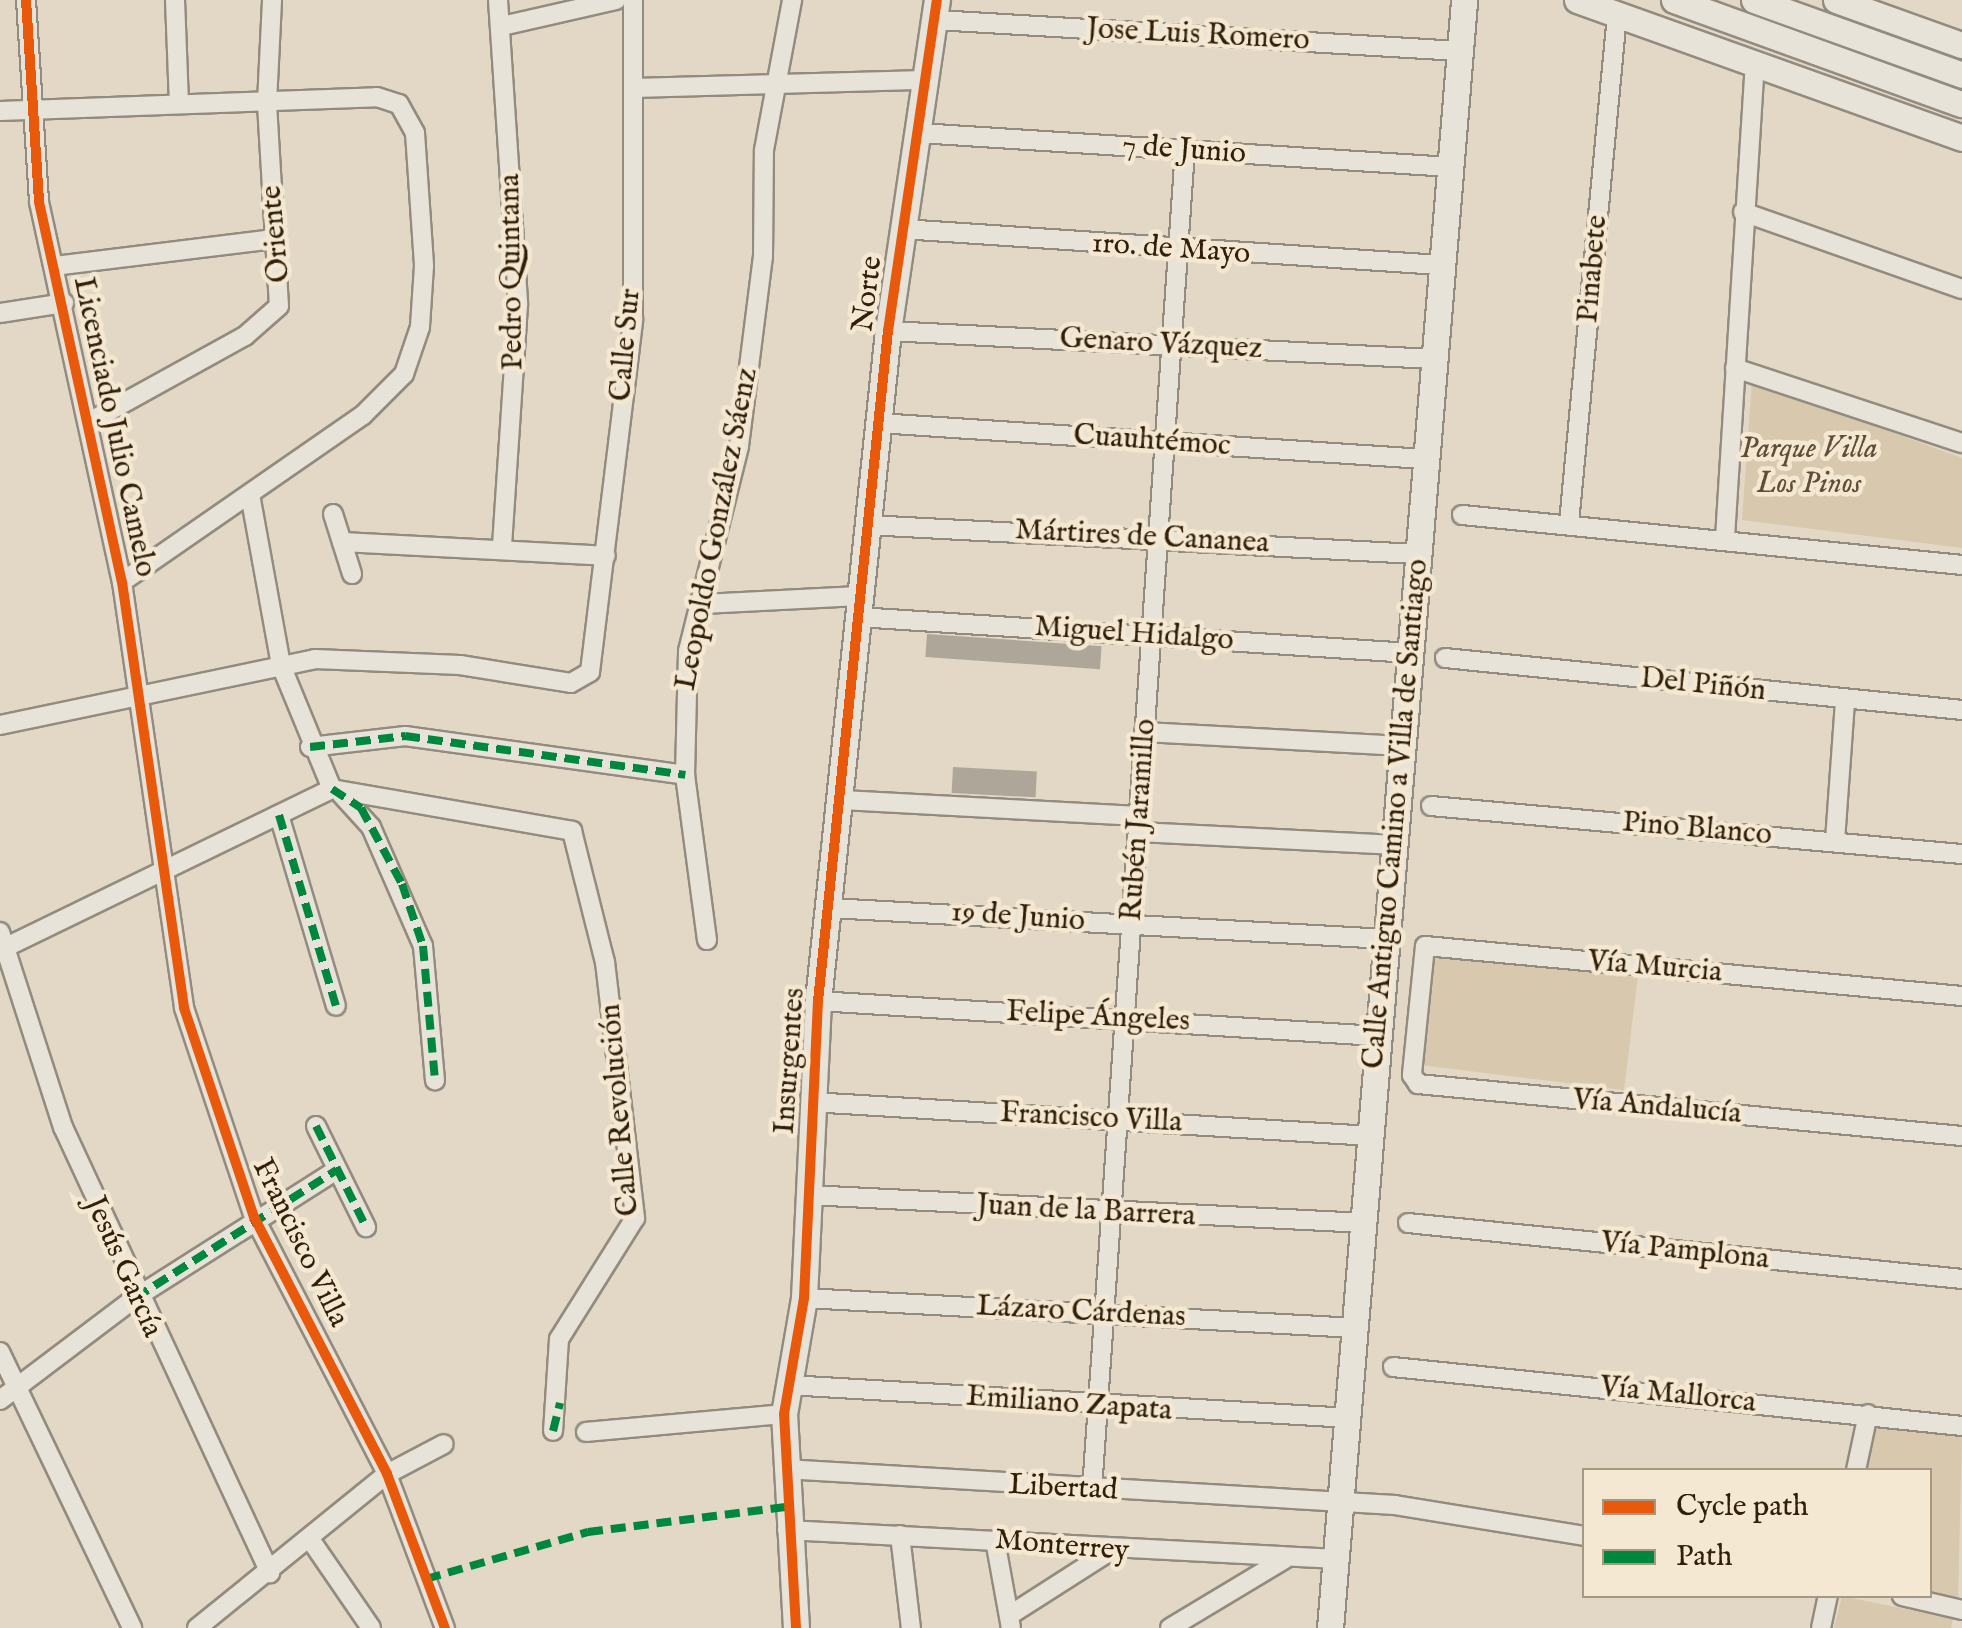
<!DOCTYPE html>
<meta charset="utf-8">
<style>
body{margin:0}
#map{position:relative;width:1962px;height:1628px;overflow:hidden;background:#e2d8c5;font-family:"IM FELL English",serif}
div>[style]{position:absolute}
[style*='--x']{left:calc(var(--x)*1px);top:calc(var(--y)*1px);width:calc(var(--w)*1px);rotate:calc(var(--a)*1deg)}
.green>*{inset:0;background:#d7c8ae;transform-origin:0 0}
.building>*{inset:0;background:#aea698;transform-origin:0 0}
.roads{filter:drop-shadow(2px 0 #938b7e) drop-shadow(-2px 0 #938b7e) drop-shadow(0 2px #938b7e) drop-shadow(0 -2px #938b7e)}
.street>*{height:18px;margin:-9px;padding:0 9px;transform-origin:9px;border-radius:9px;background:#e8e3d9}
.secondary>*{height:25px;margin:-12.5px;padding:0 12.5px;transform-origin:12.5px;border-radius:12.5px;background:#e8e3d9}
.quiet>*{height:8px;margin-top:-4px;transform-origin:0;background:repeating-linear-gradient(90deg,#00873e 0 15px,transparent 0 23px)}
.cycleway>*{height:10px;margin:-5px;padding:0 5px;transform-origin:5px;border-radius:5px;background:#e8590c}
span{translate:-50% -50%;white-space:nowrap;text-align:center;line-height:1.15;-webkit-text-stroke:9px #f4e8d2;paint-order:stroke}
.street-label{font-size:30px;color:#301f0a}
.park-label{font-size:30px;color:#5f4e36;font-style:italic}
.legend{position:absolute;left:1582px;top:1468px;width:350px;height:130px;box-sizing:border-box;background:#f4e8d2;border:2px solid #a69882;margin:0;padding:12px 18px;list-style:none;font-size:30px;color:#301f0a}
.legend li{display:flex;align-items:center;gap:20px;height:50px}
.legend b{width:50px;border:2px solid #a69882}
</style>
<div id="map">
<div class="green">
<div style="clip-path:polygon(1752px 381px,1962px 458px,1962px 548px,1742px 520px)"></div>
<div style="left:1435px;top:947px;width:205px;height:119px;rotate:7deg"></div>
<div style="clip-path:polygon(1872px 1418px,1962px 1431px,1958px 1601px,1930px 1595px,1930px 1470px,1861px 1470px)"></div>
<div style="clip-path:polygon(1842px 1596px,1953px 1619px,1951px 1628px,1834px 1628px)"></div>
</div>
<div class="building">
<div style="left:927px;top:634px;width:175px;height:23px;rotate:4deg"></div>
<div style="left:953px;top:767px;width:84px;height:26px;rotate:3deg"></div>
</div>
<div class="roads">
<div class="street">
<div style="--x:26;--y:0;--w:202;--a:86.3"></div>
<div style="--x:39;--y:202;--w:389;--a:77.7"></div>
<div style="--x:122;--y:582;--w:430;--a:81.7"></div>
<div style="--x:184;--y:1008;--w:220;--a:71.5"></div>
<div style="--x:254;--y:1217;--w:289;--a:62.6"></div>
<div style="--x:387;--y:1474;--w:165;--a:69.4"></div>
<div style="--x:175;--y:0;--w:104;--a:87.8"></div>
<div style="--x:498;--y:0;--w:306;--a:86.2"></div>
<div style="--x:518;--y:305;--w:240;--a:93.8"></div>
<div style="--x:936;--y:20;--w:525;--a:3.39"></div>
<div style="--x:502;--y:26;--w:117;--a:-12.8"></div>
<div style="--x:634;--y:88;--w:291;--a:-1.6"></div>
<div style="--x:0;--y:111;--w:377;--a:-2.1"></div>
<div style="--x:377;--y:97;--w:23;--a:18"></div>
<div style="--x:399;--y:104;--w:33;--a:61"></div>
<div style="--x:415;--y:133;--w:133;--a:86.1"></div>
<div style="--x:424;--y:266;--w:61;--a:93.8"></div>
<div style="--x:420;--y:327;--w:50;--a:108.8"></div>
<div style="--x:404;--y:374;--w:58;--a:135"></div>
<div style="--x:363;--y:415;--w:293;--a:145.3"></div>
<div style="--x:919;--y:133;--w:532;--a:3.66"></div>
<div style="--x:1743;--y:212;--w:232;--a:19.4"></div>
<div style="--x:902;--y:229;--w:539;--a:3.83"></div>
<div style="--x:54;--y:266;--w:221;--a:-7"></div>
<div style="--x:0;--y:313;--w:65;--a:-8.9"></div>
<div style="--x:888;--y:331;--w:547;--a:2.94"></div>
<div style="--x:1735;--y:368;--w:239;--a:18.3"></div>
<div style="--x:91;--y:421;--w:176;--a:-28.9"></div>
<div style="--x:245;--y:336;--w:45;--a:-41.4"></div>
<div style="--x:279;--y:306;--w:203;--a:-93.4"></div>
<div style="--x:267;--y:103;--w:103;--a:-87.2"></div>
<div style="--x:878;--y:423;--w:548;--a:3.77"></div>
<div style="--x:333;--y:514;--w:63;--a:72.4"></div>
<div style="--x:1462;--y:515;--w:502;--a:5.71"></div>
<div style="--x:1569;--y:523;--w:510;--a:-84.6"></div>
<div style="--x:867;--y:525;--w:551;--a:3.02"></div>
<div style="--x:1725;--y:538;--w:474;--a:-86.4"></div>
<div style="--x:342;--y:542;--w:264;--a:3"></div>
<div style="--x:702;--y:604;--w:158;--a:-2.9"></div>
<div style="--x:858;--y:617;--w:553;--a:3.73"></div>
<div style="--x:1445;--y:658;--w:520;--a:5.74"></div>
<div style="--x:0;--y:725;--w:322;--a:-11.8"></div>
<div style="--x:315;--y:659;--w:145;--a:2.4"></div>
<div style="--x:460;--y:665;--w:112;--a:9.2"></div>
<div style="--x:571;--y:683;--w:22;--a:-30"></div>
<div style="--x:590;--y:672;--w:355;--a:-83"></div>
<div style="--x:633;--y:320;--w:320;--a:-90"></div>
<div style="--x:1144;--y:732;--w:259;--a:3.1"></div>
<div style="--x:310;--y:747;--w:96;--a:-6.6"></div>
<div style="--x:405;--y:736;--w:283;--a:7.9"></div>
<div style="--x:332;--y:789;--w:244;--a:9.9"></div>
<div style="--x:572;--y:831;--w:135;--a:75.9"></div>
<div style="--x:605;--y:962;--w:258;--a:83.3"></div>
<div style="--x:635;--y:1218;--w:143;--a:122.1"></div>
<div style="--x:559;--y:1339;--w:92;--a:93.7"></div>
<div style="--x:341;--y:794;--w:45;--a:47.7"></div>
<div style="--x:371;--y:827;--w:130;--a:66.4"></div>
<div style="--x:423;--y:946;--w:135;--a:84.9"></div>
<div style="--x:842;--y:800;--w:297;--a:3.1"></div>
<div style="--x:1431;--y:806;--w:533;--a:5.17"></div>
<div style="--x:279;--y:815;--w:199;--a:73.4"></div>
<div style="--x:1138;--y:832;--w:255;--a:2.9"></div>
<div style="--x:1835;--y:841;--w:141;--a:-85.9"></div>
<div style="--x:830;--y:908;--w:557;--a:3.19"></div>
<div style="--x:0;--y:932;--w:205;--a:72.1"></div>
<div style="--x:63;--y:1127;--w:492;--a:65.1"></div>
<div style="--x:707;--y:940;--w:166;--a:-97.6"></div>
<div style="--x:685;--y:775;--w:124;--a:-88.6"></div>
<div style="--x:688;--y:651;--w:211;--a:-76"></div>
<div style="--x:739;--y:446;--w:191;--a:-82.8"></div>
<div style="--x:763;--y:257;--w:107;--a:-89.5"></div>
<div style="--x:764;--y:150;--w:153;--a:-79.4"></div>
<div style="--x:0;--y:950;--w:369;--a:-25.9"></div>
<div style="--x:332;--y:789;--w:134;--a:-112.4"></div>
<div style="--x:281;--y:665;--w:173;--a:-100.3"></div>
<div style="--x:1962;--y:996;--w:539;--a:-174.68"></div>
<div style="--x:1425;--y:946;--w:130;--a:95.8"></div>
<div style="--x:1412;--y:1075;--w:11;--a:56"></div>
<div style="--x:1418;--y:1084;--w:546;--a:5.46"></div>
<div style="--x:818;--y:1001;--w:561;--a:3.58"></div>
<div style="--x:811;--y:1102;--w:561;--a:3.47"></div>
<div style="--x:316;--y:1126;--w:113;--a:63.7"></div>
<div style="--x:808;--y:1195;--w:557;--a:2.88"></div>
<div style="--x:1408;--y:1223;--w:557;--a:5.77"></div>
<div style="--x:804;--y:1298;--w:554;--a:3.11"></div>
<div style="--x:0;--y:1352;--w:306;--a:64.4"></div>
<div style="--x:1393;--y:1367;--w:572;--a:5.92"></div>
<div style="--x:788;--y:1385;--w:563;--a:3.36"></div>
<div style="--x:0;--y:1400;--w:169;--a:-37.1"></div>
<div style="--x:135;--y:1298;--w:239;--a:-32.4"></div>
<div style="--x:586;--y:1432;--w:199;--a:-5.2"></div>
<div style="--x:784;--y:1469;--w:612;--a:3.37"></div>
<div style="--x:1395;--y:1505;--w:192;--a:9.3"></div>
<div style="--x:1856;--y:1470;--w:57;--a:-77.9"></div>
<div style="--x:1092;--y:1490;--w:1342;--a:-86.03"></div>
<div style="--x:787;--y:1530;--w:551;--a:3.02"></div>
<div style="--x:900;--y:1535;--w:94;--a:83.3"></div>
<div style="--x:995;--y:1540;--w:89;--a:79.7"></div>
<div style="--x:312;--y:1542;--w:104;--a:55.5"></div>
<div style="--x:1902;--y:1596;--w:62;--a:13.1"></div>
<div style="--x:1010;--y:1615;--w:119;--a:-32.6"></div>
<div style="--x:197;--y:1628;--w:245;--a:-39"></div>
<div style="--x:387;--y:1474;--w:64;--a:-27.8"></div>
<div style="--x:1170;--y:1628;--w:134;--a:-31"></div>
<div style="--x:1821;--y:1628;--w:33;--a:-78"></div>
</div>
<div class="secondary">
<div style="--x:1577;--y:0;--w:409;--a:19.7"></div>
<div style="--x:1674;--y:0;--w:306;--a:19.9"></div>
<div style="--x:1754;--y:0;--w:221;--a:19.8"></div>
<div style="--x:1836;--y:0;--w:134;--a:19.7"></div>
<div style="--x:796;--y:1628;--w:214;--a:-93.2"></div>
<div style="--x:784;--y:1414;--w:118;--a:-80.2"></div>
<div style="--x:804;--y:1298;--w:297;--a:-87.3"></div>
<div style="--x:818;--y:1001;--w:674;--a:-84.04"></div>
<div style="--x:888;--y:331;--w:335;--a:-81.6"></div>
<div style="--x:1330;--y:1628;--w:1634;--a:-85.29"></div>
</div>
</div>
<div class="quiet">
<div style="--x:310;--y:747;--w:96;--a:-6.6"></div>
<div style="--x:405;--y:736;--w:283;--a:7.9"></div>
<div style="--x:332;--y:789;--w:35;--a:33"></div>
<div style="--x:361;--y:808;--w:86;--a:61.7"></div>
<div style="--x:402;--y:884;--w:65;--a:71.3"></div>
<div style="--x:423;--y:946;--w:135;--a:84.9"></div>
<div style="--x:279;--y:815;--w:199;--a:73.4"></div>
<div style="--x:316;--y:1126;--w:113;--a:63.7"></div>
<div style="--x:135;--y:1298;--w:239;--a:-32.4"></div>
<div style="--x:553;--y:1431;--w:29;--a:-76"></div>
<div style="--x:426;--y:1579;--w:169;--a:-16.2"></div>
<div style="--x:588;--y:1532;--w:199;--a:-7.2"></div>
</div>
<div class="cycleway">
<div style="--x:26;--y:0;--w:202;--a:86.3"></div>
<div style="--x:39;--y:202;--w:389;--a:77.7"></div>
<div style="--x:122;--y:582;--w:430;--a:81.7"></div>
<div style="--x:184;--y:1008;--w:220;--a:71.5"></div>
<div style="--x:254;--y:1217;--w:289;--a:62.6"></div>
<div style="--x:387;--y:1474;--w:165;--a:69.4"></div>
<div style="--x:796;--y:1628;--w:214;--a:-93.2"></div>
<div style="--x:784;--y:1414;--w:118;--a:-80.2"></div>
<div style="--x:804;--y:1298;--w:297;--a:-87.3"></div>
<div style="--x:818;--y:1001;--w:674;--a:-84.04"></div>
<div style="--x:888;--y:331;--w:335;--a:-81.6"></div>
</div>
<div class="street-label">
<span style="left:1198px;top:35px;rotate:3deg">Jose Luis Romero</span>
<span style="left:1184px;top:150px;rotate:4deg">7 de Junio</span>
<span style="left:276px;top:234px;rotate:-95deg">Oriente</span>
<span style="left:1171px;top:249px;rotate:4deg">1ro. de Mayo</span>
<span style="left:1593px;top:269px;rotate:-85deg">Pinabete</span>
<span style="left:512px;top:272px;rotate:-91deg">Pedro Quintana</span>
<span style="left:868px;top:294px;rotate:-83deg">Norte</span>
<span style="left:1161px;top:344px;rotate:3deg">Genaro Vázquez</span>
<span style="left:626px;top:345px;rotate:-85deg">Calle Sur</span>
<span style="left:114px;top:427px;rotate:78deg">Licenciado Julio Camelo</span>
<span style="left:1152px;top:441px;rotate:4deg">Cuauhtémoc</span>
<span style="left:717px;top:529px;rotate:-79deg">Leopoldo González Sáenz</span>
<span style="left:1142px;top:537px;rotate:3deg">Mártires de Cananea</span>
<span style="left:1134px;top:634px;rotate:4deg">Miguel Hidalgo</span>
<span style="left:1703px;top:685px;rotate:6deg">Del Piñón</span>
<span style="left:1396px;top:814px;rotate:-85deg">Calle Antiguo Camino a Villa de Santiago</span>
<span style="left:1139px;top:820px;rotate:-86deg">Rubén Jaramillo</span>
<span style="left:1697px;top:829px;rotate:5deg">Pino Blanco</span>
<span style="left:1018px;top:917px;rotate:4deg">19 de Junio</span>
<span style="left:1655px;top:967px;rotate:5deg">Vía Murcia</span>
<span style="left:1098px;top:1017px;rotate:3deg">Felipe Ángeles</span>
<span style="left:790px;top:1061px;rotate:-86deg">Insurgentes</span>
<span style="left:1657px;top:1107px;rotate:5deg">Vía Andalucía</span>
<span style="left:620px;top:1110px;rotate:-95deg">Calle Revolución</span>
<span style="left:1091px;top:1118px;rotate:3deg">Francisco Villa</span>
<span style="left:1086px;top:1211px;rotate:3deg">Juan de la Barrera</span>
<span style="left:300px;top:1243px;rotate:64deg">Francisco Villa</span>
<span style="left:1685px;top:1251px;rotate:6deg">Vía Pamplona</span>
<span style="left:123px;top:1267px;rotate:66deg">Jesús García</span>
<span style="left:1081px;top:1312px;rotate:3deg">Lázaro Cárdenas</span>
<span style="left:1678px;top:1395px;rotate:6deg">Vía Mallorca</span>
<span style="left:1069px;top:1404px;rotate:4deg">Emiliano Zapata</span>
<span style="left:1063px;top:1488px;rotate:3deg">Libertad</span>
<span style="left:1062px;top:1546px;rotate:5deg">Monterrey</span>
</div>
<div class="park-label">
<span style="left:1809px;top:466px">Parque Villa<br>Los Pinos</span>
</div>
<ul class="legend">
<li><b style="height:12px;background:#e8590c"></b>Cycle path</li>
<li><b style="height:12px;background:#00873e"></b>Path</li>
</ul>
</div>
